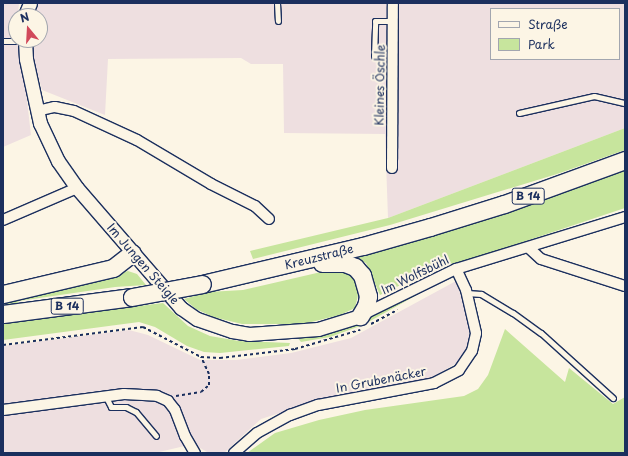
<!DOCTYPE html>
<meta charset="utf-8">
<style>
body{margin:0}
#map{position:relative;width:628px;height:456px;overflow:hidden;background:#fcf5e5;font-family:"Playpen Sans",sans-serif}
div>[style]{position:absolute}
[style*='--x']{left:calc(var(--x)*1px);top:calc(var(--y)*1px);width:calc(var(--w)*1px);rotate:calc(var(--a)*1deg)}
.built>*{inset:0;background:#eedfe0}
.green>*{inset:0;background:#c7e59d}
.path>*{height:2px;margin-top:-1px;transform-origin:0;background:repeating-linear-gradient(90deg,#1b2f5e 0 3px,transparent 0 6px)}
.roads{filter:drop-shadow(1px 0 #1b2f5e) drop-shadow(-1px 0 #1b2f5e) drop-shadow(0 1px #1b2f5e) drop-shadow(0 -1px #1b2f5e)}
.service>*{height:5px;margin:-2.5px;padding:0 2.5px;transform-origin:2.5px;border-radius:2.5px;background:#fcf5e5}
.minor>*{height:10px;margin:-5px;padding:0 5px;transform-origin:5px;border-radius:5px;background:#fcf5e5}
.tertiary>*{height:13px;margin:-6.5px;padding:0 6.5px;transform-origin:6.5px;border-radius:6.5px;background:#fcf5e5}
.primary>*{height:17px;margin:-8.5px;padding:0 8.5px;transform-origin:8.5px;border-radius:8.5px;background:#fcf5e5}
.bridges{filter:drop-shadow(1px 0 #1b2f5e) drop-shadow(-1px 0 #1b2f5e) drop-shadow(0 1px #1b2f5e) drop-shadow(0 -1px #1b2f5e)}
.primary-bridge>*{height:17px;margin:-8.5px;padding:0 8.5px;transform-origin:8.5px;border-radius:8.5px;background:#fcf5e5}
span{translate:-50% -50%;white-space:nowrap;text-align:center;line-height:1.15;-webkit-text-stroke:4px #fcf5e5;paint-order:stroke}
.shield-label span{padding:1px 3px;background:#fcf5e5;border:1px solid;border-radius:3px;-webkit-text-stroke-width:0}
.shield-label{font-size:11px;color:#1b2f5e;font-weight:700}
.street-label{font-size:12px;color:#1b2f5e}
.frame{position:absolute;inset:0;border:4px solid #1b2f5e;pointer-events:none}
.legend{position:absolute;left:490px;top:8px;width:130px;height:52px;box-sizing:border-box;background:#fcf5e5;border:1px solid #a2a6af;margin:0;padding:5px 7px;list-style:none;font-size:12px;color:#1b2f5e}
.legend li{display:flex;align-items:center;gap:8px;height:20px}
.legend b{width:20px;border:1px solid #a2a6af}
.north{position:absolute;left:8px;top:8px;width:40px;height:40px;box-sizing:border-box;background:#fcf5e5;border:1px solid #a2a6af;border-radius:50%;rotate:342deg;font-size:11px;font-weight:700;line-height:16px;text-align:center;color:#1b2f5e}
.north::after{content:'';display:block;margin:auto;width:14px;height:18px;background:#d1495b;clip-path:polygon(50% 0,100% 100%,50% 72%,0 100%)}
</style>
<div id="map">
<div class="built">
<div style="clip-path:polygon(3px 3px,19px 3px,16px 40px,20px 40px,31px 135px,3px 147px)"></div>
<div style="clip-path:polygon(evenodd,38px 3px,625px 3px,625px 128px,388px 218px,385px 134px,284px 133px,283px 64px,251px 64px,241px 58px,108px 59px,105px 115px,42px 90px,31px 50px,32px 40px,40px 40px,40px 16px,35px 16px,38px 3px,491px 9px,619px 9px,619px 59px,491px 59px,491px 9px)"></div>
<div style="clip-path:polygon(456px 281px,470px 322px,468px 348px,460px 361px,426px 381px,314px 402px,261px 419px,224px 453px,207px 452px,193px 444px,155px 453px,3px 453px,3px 346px,129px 330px,148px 335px,200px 360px,236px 360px,291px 353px,351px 338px)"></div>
</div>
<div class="green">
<div style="clip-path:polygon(625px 128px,625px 150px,557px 174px,390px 225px,253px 259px,250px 251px,388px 218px)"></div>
<div style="clip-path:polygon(625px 168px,625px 208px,469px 260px,440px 266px,380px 295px,366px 263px,351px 257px,455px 227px)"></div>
<div style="clip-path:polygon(334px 269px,344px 270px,355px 277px,360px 287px,355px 308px,340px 315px,303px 324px,242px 324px,213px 317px,196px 309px,184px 299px,208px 292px,243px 290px)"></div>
<div style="clip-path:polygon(128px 271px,137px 274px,146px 285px,115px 287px,19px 301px,16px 305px,3px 306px,3px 300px,106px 278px)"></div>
<div style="clip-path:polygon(442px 281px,363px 325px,330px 337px,301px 342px,296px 336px,363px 321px)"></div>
<div style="clip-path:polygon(163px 303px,188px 326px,210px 336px,239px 341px,290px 343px,289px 346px,220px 353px,204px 352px,187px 346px,155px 327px,139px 322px,3px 340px,3px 323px)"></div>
<div style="clip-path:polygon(505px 329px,565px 382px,569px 368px,613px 404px,625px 397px,625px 453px,247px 453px,275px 433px,319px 420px,365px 410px,464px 396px,478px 389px,488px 375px)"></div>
</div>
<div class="path">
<div style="--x:371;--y:324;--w:30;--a:-28"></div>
<div style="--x:3;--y:345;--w:141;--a:-7.3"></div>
<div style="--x:143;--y:327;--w:65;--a:27.3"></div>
<div style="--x:201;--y:357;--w:19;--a:3"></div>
<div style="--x:220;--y:358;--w:76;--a:-6.8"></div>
<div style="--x:295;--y:349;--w:68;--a:-16.3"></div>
<div style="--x:176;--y:396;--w:25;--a:-9"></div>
<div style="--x:201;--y:392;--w:11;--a:-41"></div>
<div style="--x:209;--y:385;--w:11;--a:-90"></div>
<div style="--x:209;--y:374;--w:19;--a:-115"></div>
</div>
<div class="roads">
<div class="service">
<div style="--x:277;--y:3;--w:18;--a:87"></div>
<div style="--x:3;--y:41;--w:21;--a:0"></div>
<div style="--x:374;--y:56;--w:35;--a:-88"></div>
<div style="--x:375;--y:21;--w:18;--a:0"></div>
<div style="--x:519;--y:113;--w:77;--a:-12.8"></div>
<div style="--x:594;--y:96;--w:32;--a:13"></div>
<div style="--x:467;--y:293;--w:14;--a:4"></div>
<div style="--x:481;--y:294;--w:37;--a:31"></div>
<div style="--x:513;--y:313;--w:34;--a:36"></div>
<div style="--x:541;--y:333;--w:97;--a:42.1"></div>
<div style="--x:106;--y:397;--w:11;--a:63"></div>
<div style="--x:111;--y:407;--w:15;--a:0"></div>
<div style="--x:126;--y:407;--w:11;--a:27"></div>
<div style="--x:136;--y:412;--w:31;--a:50"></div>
</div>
<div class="minor">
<div style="--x:37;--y:111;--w:18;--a:-13"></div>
<div style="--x:55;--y:107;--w:19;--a:12"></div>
<div style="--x:74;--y:111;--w:69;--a:24.7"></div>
<div style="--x:137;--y:140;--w:86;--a:30.7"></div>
<div style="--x:211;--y:184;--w:49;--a:26.6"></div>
<div style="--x:255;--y:206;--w:19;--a:43"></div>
<div style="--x:392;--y:168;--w:165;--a:-89.7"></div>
<div style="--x:3;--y:220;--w:81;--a:-23.4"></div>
<div style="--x:529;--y:248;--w:16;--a:43"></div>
<div style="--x:541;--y:259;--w:88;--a:17.8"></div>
<div style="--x:362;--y:315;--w:105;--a:-26.1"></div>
<div style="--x:456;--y:269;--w:177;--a:-17.1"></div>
<div style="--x:3;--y:410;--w:122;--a:-7.5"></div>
<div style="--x:124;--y:394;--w:33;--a:3"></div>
<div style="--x:157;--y:396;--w:12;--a:24"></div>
<div style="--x:168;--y:401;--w:11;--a:52"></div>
<div style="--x:175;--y:410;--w:28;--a:69"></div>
<div style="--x:185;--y:436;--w:20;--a:60"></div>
<div style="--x:234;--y:453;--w:30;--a:-41"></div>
<div style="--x:257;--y:433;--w:38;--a:-29"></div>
<div style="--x:290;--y:415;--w:30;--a:-20"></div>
<div style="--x:318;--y:405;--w:118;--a:-10.7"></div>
<div style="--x:434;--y:383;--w:28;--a:-27"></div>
<div style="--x:459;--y:370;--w:23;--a:-56"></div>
<div style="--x:472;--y:351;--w:18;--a:-77"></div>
<div style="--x:476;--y:333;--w:44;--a:-103.1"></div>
<div style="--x:466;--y:290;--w:23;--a:-115"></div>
</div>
<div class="tertiary">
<div style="--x:25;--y:15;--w:13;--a:-67"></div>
<div style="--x:25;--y:40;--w:19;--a:87"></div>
<div style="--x:26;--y:59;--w:66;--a:77.7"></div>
<div style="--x:40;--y:123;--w:42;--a:64.7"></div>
<div style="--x:58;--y:161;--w:33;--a:55"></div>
<div style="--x:77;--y:188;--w:159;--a:49.1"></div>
<div style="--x:181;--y:308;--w:19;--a:35"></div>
<div style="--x:197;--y:319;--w:37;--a:19"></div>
<div style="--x:232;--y:331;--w:17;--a:10"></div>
<div style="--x:249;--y:334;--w:69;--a:-4.1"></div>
<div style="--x:318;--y:329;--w:44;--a:-17.2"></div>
</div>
<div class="primary">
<div style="--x:322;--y:263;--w:23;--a:0"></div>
<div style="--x:345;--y:263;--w:11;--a:22"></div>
<div style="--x:355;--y:267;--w:11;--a:49"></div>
<div style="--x:362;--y:275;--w:22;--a:74"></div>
<div style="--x:368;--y:296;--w:10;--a:101"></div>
<div style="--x:366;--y:306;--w:12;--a:121"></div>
<div style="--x:202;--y:284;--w:165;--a:-13.3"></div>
<div style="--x:363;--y:246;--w:70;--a:-15.8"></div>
<div style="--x:430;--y:227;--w:77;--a:-17.3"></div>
<div style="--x:504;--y:204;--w:129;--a:-20"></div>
<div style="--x:3;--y:294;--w:113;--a:-13.3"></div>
<div style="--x:113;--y:268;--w:24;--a:-38"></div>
<div style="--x:3;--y:314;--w:130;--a:-7.5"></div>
</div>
</div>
<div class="bridges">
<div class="primary-bridge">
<div style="--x:132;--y:297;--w:71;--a:-10.5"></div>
</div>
</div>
<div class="shield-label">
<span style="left:528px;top:196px">B 14</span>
<span style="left:67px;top:306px">B 14</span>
</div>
<div class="street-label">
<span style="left:380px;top:85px;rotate:-89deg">Kleines Öschle</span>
<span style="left:319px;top:257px;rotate:-14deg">Kreuzstraße</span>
<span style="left:143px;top:264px;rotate:49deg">Im Jungen Steigle</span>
<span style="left:415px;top:275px;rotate:-26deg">Im Wolfsbühl</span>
<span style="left:381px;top:380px;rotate:-11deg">In Grubenäcker</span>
</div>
<div class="frame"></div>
<ul class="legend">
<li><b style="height:5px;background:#fcf5e5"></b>Straße</li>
<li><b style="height:11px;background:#c7e59d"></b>Park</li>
</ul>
<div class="north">N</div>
</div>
